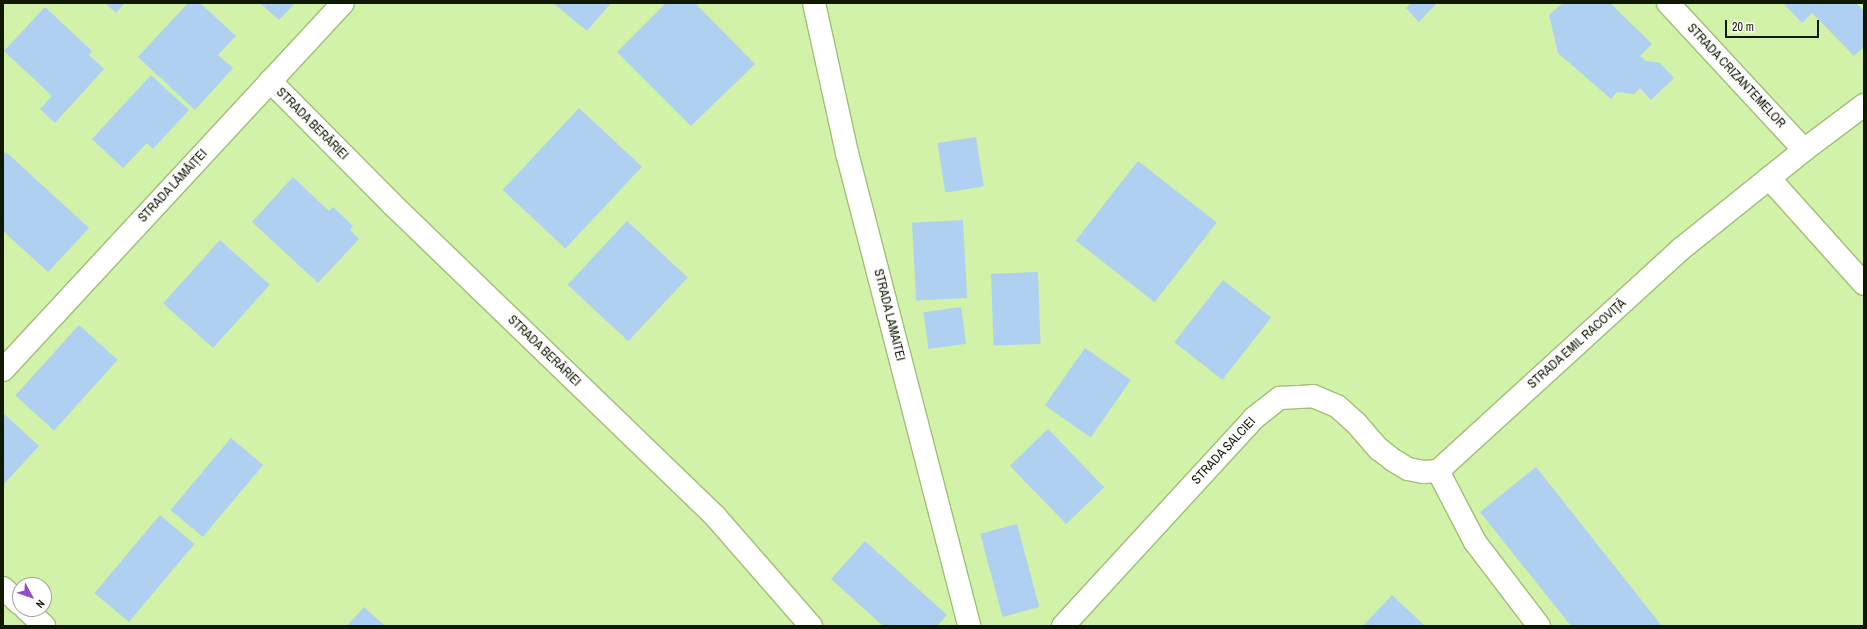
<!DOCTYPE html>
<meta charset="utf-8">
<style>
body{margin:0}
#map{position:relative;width:1867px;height:629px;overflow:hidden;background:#d1f2a8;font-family:"Archivo Narrow",sans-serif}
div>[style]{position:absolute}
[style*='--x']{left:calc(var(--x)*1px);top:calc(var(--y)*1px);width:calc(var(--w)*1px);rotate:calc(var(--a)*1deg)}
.building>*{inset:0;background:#afd0f1;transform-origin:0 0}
.roads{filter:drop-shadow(1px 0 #9fbf77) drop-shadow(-1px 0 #9fbf77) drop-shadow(0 1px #9fbf77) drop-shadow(0 -1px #9fbf77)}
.minor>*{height:22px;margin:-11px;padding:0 11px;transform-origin:11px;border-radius:11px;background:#fff}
span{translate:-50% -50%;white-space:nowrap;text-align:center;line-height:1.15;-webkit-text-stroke:4px #fff;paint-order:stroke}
.street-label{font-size:13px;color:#0f1900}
.frame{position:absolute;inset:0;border:4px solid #0f1900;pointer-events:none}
.north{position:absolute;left:12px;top:577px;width:40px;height:40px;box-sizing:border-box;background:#fff;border:1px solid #9fa399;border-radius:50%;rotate:130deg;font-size:11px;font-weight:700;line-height:16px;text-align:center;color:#0f1900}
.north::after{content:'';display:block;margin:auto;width:14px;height:18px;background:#9250c5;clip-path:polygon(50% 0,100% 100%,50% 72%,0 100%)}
.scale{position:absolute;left:1725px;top:20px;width:94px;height:18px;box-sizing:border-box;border:2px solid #0f1900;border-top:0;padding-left:5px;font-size:12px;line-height:14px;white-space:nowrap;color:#0f1900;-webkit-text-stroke:3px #fff;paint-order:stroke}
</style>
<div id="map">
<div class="building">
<div style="clip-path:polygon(105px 3px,125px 3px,116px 13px)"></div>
<div style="clip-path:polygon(188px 3px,200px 3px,236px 36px,218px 55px,233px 68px,195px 110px,138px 57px)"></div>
<div style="clip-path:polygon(260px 3px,295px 3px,279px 20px)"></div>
<div style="clip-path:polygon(553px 3px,611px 3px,587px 31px)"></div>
<div style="clip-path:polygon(666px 3px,695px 3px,755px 64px,691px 126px,617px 52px)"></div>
<div style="clip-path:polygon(1411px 3px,1437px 3px,1419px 22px,1406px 8px)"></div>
<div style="clip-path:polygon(1563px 3px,1610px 3px,1652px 44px,1640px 56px,1646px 61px,1660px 63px,1674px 78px,1651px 100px,1640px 88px,1634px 94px,1617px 92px,1611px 99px,1558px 53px,1549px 15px)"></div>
<div style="clip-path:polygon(1783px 3px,1856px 3px,1864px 11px,1864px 47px,1854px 56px,1812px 13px,1802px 23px)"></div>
<div style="clip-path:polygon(45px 7px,92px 51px,89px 55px,104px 69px,55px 123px,40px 109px,52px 96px,4px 51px)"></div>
<div style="clip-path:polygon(151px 75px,189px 110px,153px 149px,147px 143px,123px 168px,92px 139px)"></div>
<div style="left:579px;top:108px;width:86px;height:112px;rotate:43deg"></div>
<div style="left:976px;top:137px;width:50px;height:39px;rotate:81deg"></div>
<div style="clip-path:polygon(6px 152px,89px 228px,48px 272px,3px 231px,3px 156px)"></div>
<div style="left:1138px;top:161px;width:100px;height:101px;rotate:38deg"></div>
<div style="clip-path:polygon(293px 177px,329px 211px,333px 207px,353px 226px,350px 230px,359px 239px,318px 283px,252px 222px)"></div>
<div style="left:963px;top:220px;width:78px;height:51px;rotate:87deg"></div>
<div style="left:627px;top:221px;width:83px;height:87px;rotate:43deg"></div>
<div style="left:220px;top:240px;width:67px;height:85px;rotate:42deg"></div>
<div style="left:1038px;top:272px;width:72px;height:47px;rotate:88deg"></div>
<div style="left:1223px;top:280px;width:61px;height:79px;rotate:38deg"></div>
<div style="left:961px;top:307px;width:37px;height:38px;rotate:82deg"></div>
<div style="left:79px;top:325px;width:52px;height:95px;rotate:42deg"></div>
<div style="left:1085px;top:348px;width:56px;height:70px;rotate:35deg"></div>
<div style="clip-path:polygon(3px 413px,39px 446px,3px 485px)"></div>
<div style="left:1048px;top:429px;width:81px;height:53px;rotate:46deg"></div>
<div style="left:231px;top:438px;width:42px;height:94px;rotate:40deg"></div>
<div style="clip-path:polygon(1536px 467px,1662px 626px,1571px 626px,1480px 512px)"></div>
<div style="left:160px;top:515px;width:45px;height:102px;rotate:40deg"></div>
<div style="left:1017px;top:524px;width:86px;height:38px;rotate:75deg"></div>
<div style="clip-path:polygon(865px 541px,947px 615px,937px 626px,883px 626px,831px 579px)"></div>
<div style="clip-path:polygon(1392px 595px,1425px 626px,1363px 626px)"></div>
<div style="clip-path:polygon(364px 607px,385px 626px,347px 626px)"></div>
</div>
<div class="roads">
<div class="minor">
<div style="--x:814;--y:3;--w:154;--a:77.6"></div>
<div style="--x:847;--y:153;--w:488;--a:75.5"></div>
<div style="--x:1668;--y:3;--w:200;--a:47.2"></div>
<div style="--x:270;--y:81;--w:173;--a:45.2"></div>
<div style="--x:392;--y:204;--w:449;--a:44"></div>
<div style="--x:715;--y:516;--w:146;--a:48.9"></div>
<div style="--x:1769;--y:178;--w:142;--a:48.1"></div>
<div style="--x:3;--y:370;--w:500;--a:-47.19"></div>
<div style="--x:3;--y:588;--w:23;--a:43"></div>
<div style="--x:26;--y:609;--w:25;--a:43"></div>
<div style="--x:1063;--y:626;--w:282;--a:-47.4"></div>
<div style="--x:1254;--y:418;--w:33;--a:-38"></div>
<div style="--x:1280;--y:398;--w:33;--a:-3"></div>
<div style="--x:1313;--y:396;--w:26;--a:23"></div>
<div style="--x:1337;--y:406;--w:25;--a:42"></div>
<div style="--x:1356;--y:423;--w:35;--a:49"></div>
<div style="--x:1379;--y:449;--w:18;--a:38"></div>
<div style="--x:1393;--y:460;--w:17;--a:31"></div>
<div style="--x:1408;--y:469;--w:15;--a:11"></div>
<div style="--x:1423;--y:472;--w:15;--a:-4"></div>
<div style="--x:1539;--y:626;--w:106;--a:-127.3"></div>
<div style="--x:1475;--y:542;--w:80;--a:-117.5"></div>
<div style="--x:1438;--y:471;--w:329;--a:-42.4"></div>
<div style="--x:1681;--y:249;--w:158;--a:-38.8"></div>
<div style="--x:1804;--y:150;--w:75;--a:-36.9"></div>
</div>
</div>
<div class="street-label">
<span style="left:1736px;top:76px;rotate:47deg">STRADA CRIZANTEMELOR</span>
<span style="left:312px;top:124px;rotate:45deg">STRADA BERĂRIEI</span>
<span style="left:173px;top:186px;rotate:-47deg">STRADA LĂMÂIȚEI</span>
<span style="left:889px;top:315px;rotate:76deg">STRADA LAMAITEI</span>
<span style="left:1577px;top:344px;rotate:-42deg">STRADA EMIL RACOVIȚĂ</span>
<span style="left:544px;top:351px;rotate:44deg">STRADA BERĂRIEI</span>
<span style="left:1224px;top:451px;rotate:-47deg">STRADA SALCIEI</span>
</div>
<div class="frame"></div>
<div class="north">N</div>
<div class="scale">20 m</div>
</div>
